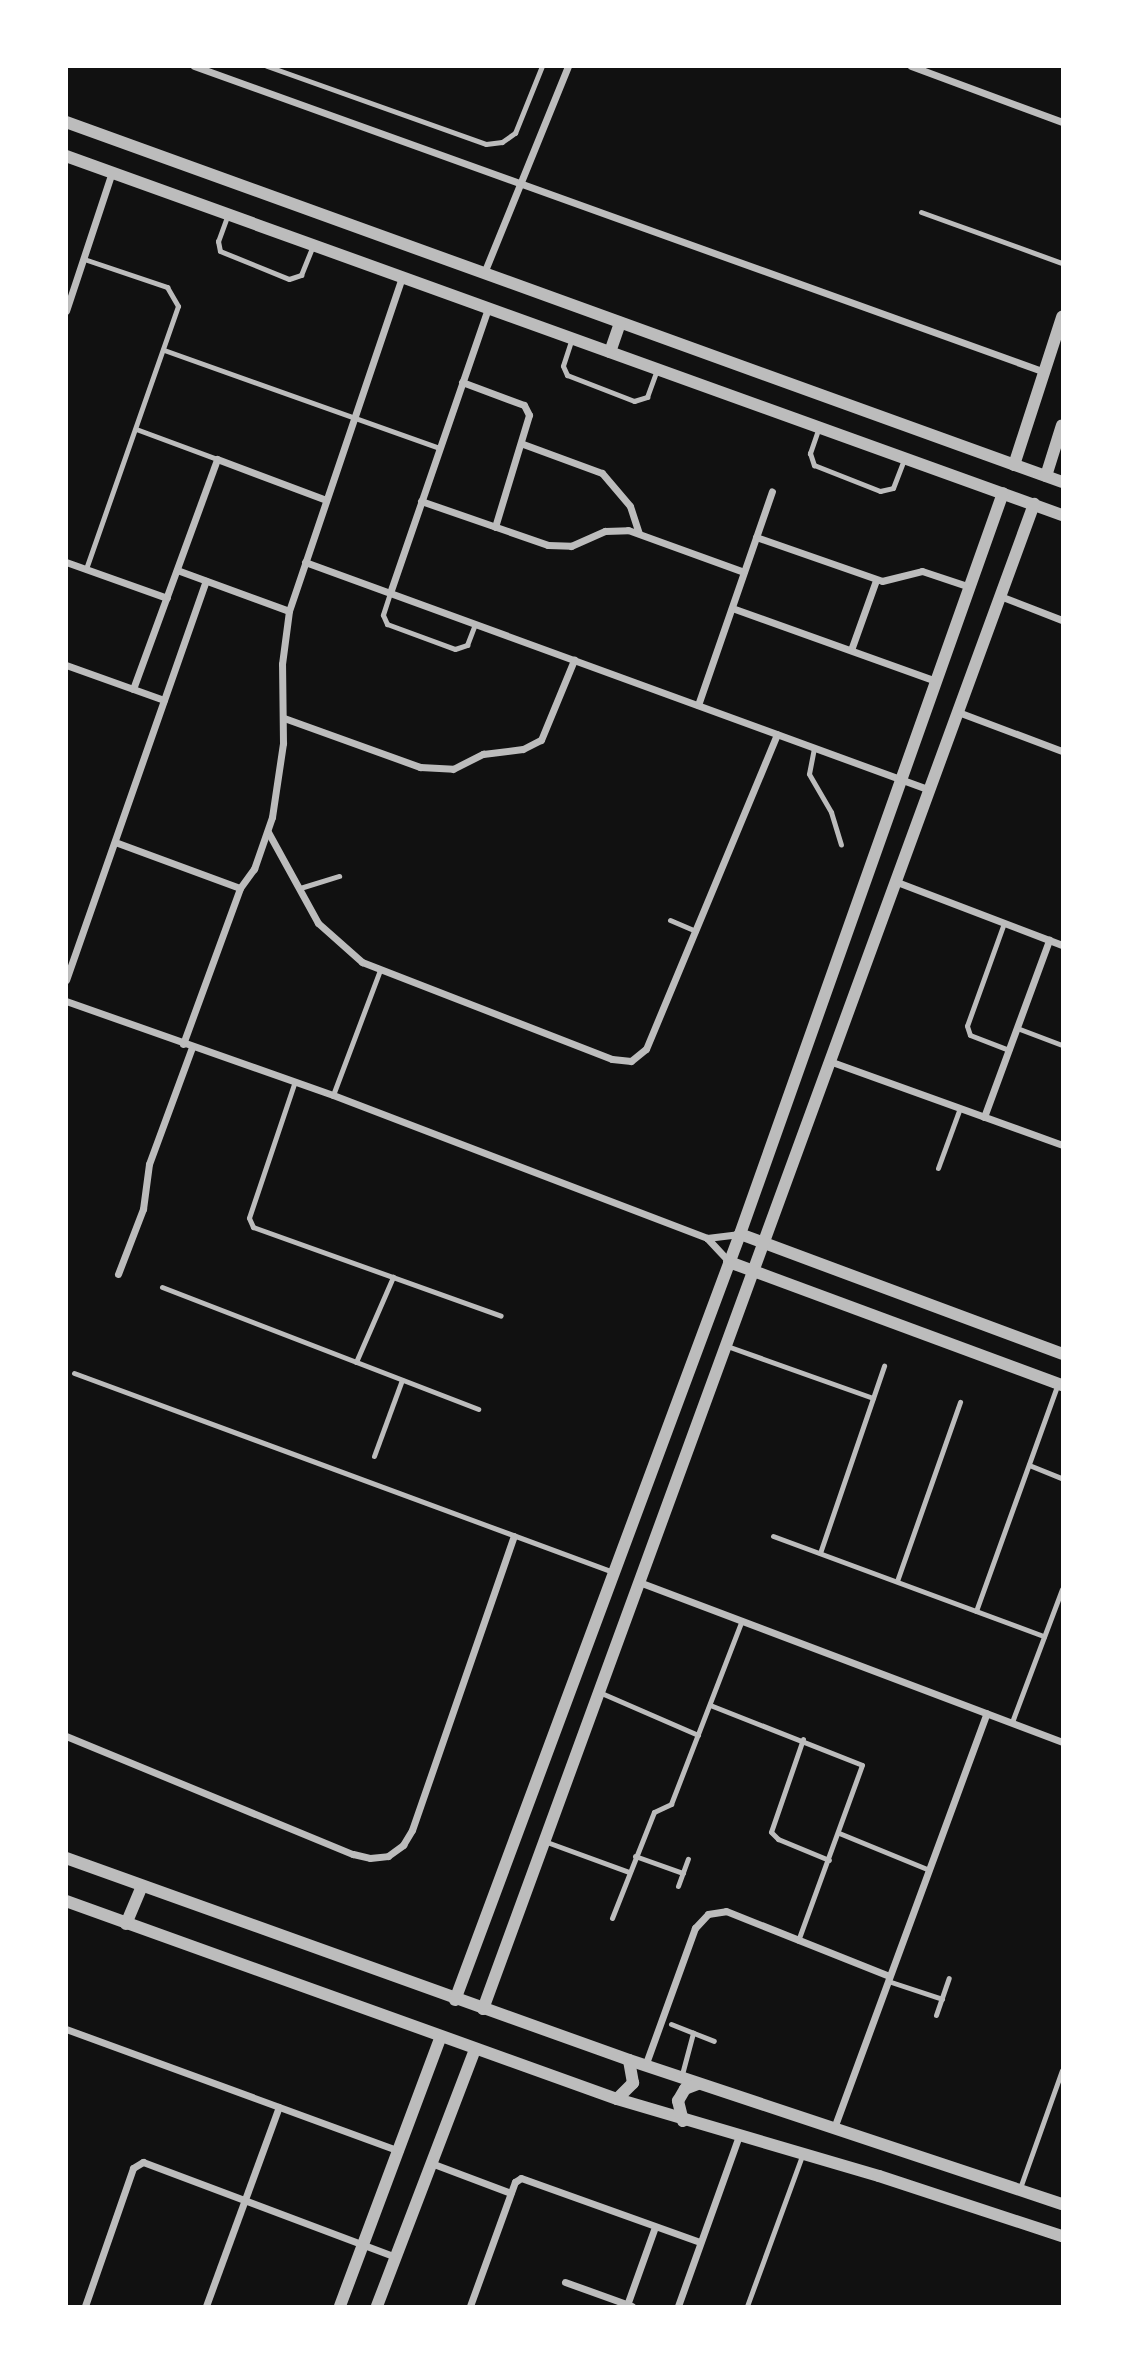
<!DOCTYPE html>
<style>
body{margin:0}
#map{position:relative;width:1129px;height:2373px;overflow:hidden;background:#111;font-family:"Fira Sans Condensed",sans-serif}
div>[style]{position:absolute}
[style*='--x']{left:calc(var(--x)*1px);top:calc(var(--y)*1px);width:calc(var(--w)*1px);rotate:calc(var(--a)*1deg)}
.service>*{height:5px;margin:-2.5px;padding:0 2.5px;transform-origin:2.5px;border-radius:2.5px;background:#bcbcbc}
.minor>*{height:7px;margin:-3.5px;padding:0 3.5px;transform-origin:3.5px;border-radius:3.5px;background:#bcbcbc}
.tertiary>*{height:12px;margin:-6px;padding:0 6px;transform-origin:6px;border-radius:6px;background:#bcbcbc}
span{translate:-50% -50%;white-space:nowrap;text-align:center;line-height:1.15;-webkit-text-stroke:5px #fff;paint-order:stroke}
.frame{position:absolute;inset:0;border:68px solid #fff;pointer-events:none}
</style>
<div id="map">
<div class="service">
<div style="--x:267;--y:66;--w:232;--a:19.6"></div>
<div style="--x:486;--y:144;--w:16;--a:-7"></div>
<div style="--x:502;--y:142;--w:16;--a:-35"></div>
<div style="--x:515;--y:133;--w:72;--a:-68.1"></div>
<div style="--x:921;--y:212;--w:150;--a:19.9"></div>
<div style="--x:228;--y:214;--w:29;--a:110"></div>
<div style="--x:218;--y:241;--w:10;--a:79"></div>
<div style="--x:220;--y:251;--w:74;--a:22.1"></div>
<div style="--x:289;--y:279;--w:13;--a:-18"></div>
<div style="--x:301;--y:275;--w:32;--a:-68"></div>
<div style="--x:84;--y:259;--w:88;--a:18.6"></div>
<div style="--x:167;--y:287;--w:22;--a:60"></div>
<div style="--x:178;--y:306;--w:279;--a:109.3"></div>
<div style="--x:572;--y:338;--w:29;--a:108"></div>
<div style="--x:563;--y:366;--w:10;--a:66"></div>
<div style="--x:567;--y:375;--w:72;--a:21.2"></div>
<div style="--x:634;--y:401;--w:14;--a:-17"></div>
<div style="--x:647;--y:397;--w:29;--a:-70"></div>
<div style="--x:164;--y:350;--w:292;--a:19.6"></div>
<div style="--x:819;--y:427;--w:28;--a:109"></div>
<div style="--x:810;--y:453;--w:13;--a:72"></div>
<div style="--x:814;--y:465;--w:71;--a:21.5"></div>
<div style="--x:880;--y:491;--w:13;--a:-13"></div>
<div style="--x:893;--y:488;--w:31;--a:-69"></div>
<div style="--x:136;--y:429;--w:86;--a:20.3"></div>
<div style="--x:390;--y:593;--w:23;--a:108"></div>
<div style="--x:383;--y:615;--w:10;--a:66"></div>
<div style="--x:387;--y:624;--w:72;--a:20.2"></div>
<div style="--x:455;--y:649;--w:13;--a:-18"></div>
<div style="--x:467;--y:645;--w:22;--a:-69"></div>
<div style="--x:814;--y:748;--w:26;--a:101"></div>
<div style="--x:809;--y:774;--w:44;--a:59.9"></div>
<div style="--x:831;--y:812;--w:34;--a:73"></div>
<div style="--x:300;--y:888;--w:41;--a:-17.1"></div>
<div style="--x:670;--y:920;--w:28;--a:23"></div>
<div style="--x:1004;--y:923;--w:109;--a:109.8"></div>
<div style="--x:967;--y:1026;--w:9;--a:72"></div>
<div style="--x:970;--y:1035;--w:42;--a:21"></div>
<div style="--x:1017;--y:1028;--w:48;--a:20.7"></div>
<div style="--x:294;--y:1084;--w:141;--a:108.6"></div>
<div style="--x:249;--y:1218;--w:10;--a:66"></div>
<div style="--x:253;--y:1227;--w:263;--a:19.7"></div>
<div style="--x:333;--y:1095;--w:134;--a:-69.4"></div>
<div style="--x:938;--y:1168;--w:64;--a:-69.9"></div>
<div style="--x:162;--y:1287;--w:339;--a:21.1"></div>
<div style="--x:727;--y:1346;--w:155;--a:19.6"></div>
<div style="--x:356;--y:1362;--w:93;--a:-66.5"></div>
<div style="--x:74;--y:1373;--w:575;--a:20.26"></div>
<div style="--x:374;--y:1456;--w:81;--a:-69.8"></div>
<div style="--x:1029;--y:1465;--w:35;--a:22"></div>
<div style="--x:773;--y:1536;--w:289;--a:20.3"></div>
<div style="--x:820;--y:1553;--w:198;--a:-71.1"></div>
<div style="--x:897;--y:1581;--w:190;--a:-70.6"></div>
<div style="--x:976;--y:1611;--w:242;--a:-70.2"></div>
<div style="--x:599;--y:1692;--w:108;--a:23.5"></div>
<div style="--x:710;--y:1705;--w:163;--a:21.5"></div>
<div style="--x:862;--y:1765;--w:187;--a:110"></div>
<div style="--x:1012;--y:1722;--w:142;--a:-69.4"></div>
<div style="--x:803;--y:1739;--w:98;--a:109"></div>
<div style="--x:771;--y:1832;--w:10;--a:45"></div>
<div style="--x:778;--y:1839;--w:55;--a:22.4"></div>
<div style="--x:839;--y:1833;--w:97;--a:22.3"></div>
<div style="--x:544;--y:1841;--w:90;--a:20"></div>
<div style="--x:635;--y:1856;--w:51;--a:19.5"></div>
<div style="--x:678;--y:1886;--w:29;--a:-70"></div>
<div style="--x:612;--y:1918;--w:114;--a:-68.4"></div>
<div style="--x:654;--y:1812;--w:19;--a:-25"></div>
<div style="--x:671;--y:1804;--w:197;--a:-68.9"></div>
<div style="--x:888;--y:1981;--w:57;--a:18.4"></div>
<div style="--x:936;--y:2015;--w:39;--a:-71"></div>
<div style="--x:671;--y:2024;--w:46;--a:21.6"></div>
<div style="--x:681;--y:2078;--w:47;--a:-75.1"></div>
<div style="--x:1020;--y:2188;--w:125;--a:-70.4"></div>
<div style="--x:747;--y:2306;--w:160;--a:-69.9"></div>
</div>
<div class="minor">
<div style="--x:194;--y:66;--w:904;--a:19.78"></div>
<div style="--x:911;--y:66;--w:161;--a:20.3"></div>
<div style="--x:484;--y:273;--w:223;--a:-67.9"></div>
<div style="--x:66;--y:311;--w:146;--a:-71.7"></div>
<div style="--x:462;--y:382;--w:66;--a:20.4"></div>
<div style="--x:524;--y:405;--w:11;--a:63"></div>
<div style="--x:529;--y:415;--w:117;--a:106.9"></div>
<div style="--x:523;--y:444;--w:84;--a:20.2"></div>
<div style="--x:602;--y:473;--w:43;--a:49.7"></div>
<div style="--x:630;--y:506;--w:28;--a:72"></div>
<div style="--x:421;--y:501;--w:134;--a:19.1"></div>
<div style="--x:548;--y:545;--w:23;--a:2"></div>
<div style="--x:571;--y:546;--w:37;--a:-24"></div>
<div style="--x:605;--y:531;--w:23;--a:-2"></div>
<div style="--x:628;--y:530;--w:123;--a:19.9"></div>
<div style="--x:756;--y:537;--w:133;--a:19.2"></div>
<div style="--x:882;--y:581;--w:41;--a:-14"></div>
<div style="--x:922;--y:571;--w:51;--a:18.4"></div>
<div style="--x:66;--y:562;--w:107;--a:19.6"></div>
<div style="--x:305;--y:562;--w:665;--a:20.04"></div>
<div style="--x:177;--y:570;--w:119;--a:20.1"></div>
<div style="--x:390;--y:593;--w:301;--a:-71"></div>
<div style="--x:1000;--y:596;--w:66;--a:21.2"></div>
<div style="--x:732;--y:608;--w:217;--a:19.7"></div>
<div style="--x:851;--y:650;--w:74;--a:-70.3"></div>
<div style="--x:66;--y:665;--w:104;--a:19.7"></div>
<div style="--x:133;--y:689;--w:245;--a:-69.9"></div>
<div style="--x:217;--y:459;--w:116;--a:20.6"></div>
<div style="--x:698;--y:705;--w:226;--a:-70.9"></div>
<div style="--x:958;--y:712;--w:111;--a:20.6"></div>
<div style="--x:284;--y:718;--w:145;--a:19.8"></div>
<div style="--x:420;--y:767;--w:33;--a:3"></div>
<div style="--x:453;--y:769;--w:34;--a:-27"></div>
<div style="--x:483;--y:754;--w:40;--a:-7.1"></div>
<div style="--x:523;--y:749;--w:20;--a:-27"></div>
<div style="--x:541;--y:740;--w:87;--a:-67.6"></div>
<div style="--x:268;--y:832;--w:104;--a:61.2"></div>
<div style="--x:318;--y:923;--w:59;--a:41.6"></div>
<div style="--x:362;--y:962;--w:268;--a:21.2"></div>
<div style="--x:612;--y:1059;--w:19;--a:6"></div>
<div style="--x:631;--y:1061;--w:19;--a:-39"></div>
<div style="--x:646;--y:1049;--w:341;--a:-67.4"></div>
<div style="--x:115;--y:842;--w:133;--a:20.2"></div>
<div style="--x:897;--y:882;--w:177;--a:20.9"></div>
<div style="--x:66;--y:980;--w:423;--a:-70.7"></div>
<div style="--x:66;--y:1001;--w:283;--a:19.4"></div>
<div style="--x:333;--y:1095;--w:400;--a:20.9"></div>
<div style="--x:707;--y:1238;--w:33;--a:-7"></div>
<div style="--x:183;--y:1044;--w:166;--a:-69.9"></div>
<div style="--x:240;--y:888;--w:24;--a:-54"></div>
<div style="--x:254;--y:869;--w:55;--a:-70.9"></div>
<div style="--x:272;--y:817;--w:75;--a:-81.5"></div>
<div style="--x:283;--y:743;--w:79;--a:-90.7"></div>
<div style="--x:282;--y:664;--w:53;--a:-82.5"></div>
<div style="--x:289;--y:611;--w:353;--a:-71.3"></div>
<div style="--x:832;--y:1062;--w:245;--a:19.8"></div>
<div style="--x:984;--y:1117;--w:189;--a:-69.8"></div>
<div style="--x:707;--y:1238;--w:33;--a:47"></div>
<div style="--x:118;--y:1274;--w:70;--a:-69"></div>
<div style="--x:143;--y:1209;--w:45;--a:-82.4"></div>
<div style="--x:149;--y:1164;--w:125;--a:-69.8"></div>
<div style="--x:639;--y:1582;--w:452;--a:20.7"></div>
<div style="--x:66;--y:1736;--w:310;--a:22.4"></div>
<div style="--x:353;--y:1854;--w:17;--a:13"></div>
<div style="--x:370;--y:1858;--w:18;--a:-6"></div>
<div style="--x:388;--y:1856;--w:19;--a:-36"></div>
<div style="--x:403;--y:1845;--w:17;--a:-59"></div>
<div style="--x:412;--y:1830;--w:311;--a:-70.9"></div>
<div style="--x:66;--y:2029;--w:355;--a:20.1"></div>
<div style="--x:645;--y:2066;--w:147;--a:-70.1"></div>
<div style="--x:695;--y:1928;--w:19;--a:-47"></div>
<div style="--x:708;--y:1914;--w:18;--a:-9"></div>
<div style="--x:726;--y:1911;--w:175;--a:21.7"></div>
<div style="--x:834;--y:2128;--w:442;--a:-69.8"></div>
<div style="--x:431;--y:2163;--w:85;--a:20.6"></div>
<div style="--x:565;--y:2282;--w:71;--a:19.7"></div>
<div style="--x:627;--y:2305;--w:83;--a:-70.3"></div>
<div style="--x:85;--y:2306;--w:146;--a:-70.8"></div>
<div style="--x:133;--y:2168;--w:12;--a:-31"></div>
<div style="--x:143;--y:2162;--w:270;--a:20.6"></div>
<div style="--x:206;--y:2306;--w:212;--a:-69.9"></div>
<div style="--x:470;--y:2306;--w:132;--a:-70.1"></div>
<div style="--x:515;--y:2182;--w:7;--a:-34"></div>
<div style="--x:521;--y:2178;--w:190;--a:19.7"></div>
<div style="--x:678;--y:2306;--w:178;--a:-70.3"></div>
</div>
<div class="tertiary">
<div style="--x:66;--y:122;--w:1059;--a:19.87"></div>
<div style="--x:66;--y:156;--w:1059;--a:19.82"></div>
<div style="--x:610;--y:352;--w:31;--a:-71"></div>
<div style="--x:1014;--y:465;--w:156;--a:-72"></div>
<div style="--x:1046;--y:476;--w:53;--a:-72.6"></div>
<div style="--x:740;--y:1234;--w:344;--a:20.4"></div>
<div style="--x:729;--y:1262;--w:355;--a:20.3"></div>
<div style="--x:66;--y:1858;--w:598;--a:19.74"></div>
<div style="--x:629;--y:2060;--w:456;--a:18.4"></div>
<div style="--x:66;--y:1901;--w:585;--a:19.77"></div>
<div style="--x:617;--y:2099;--w:273;--a:16.4"></div>
<div style="--x:879;--y:2176;--w:193;--a:18.2"></div>
<div style="--x:126;--y:1924;--w:41;--a:-67.2"></div>
<div style="--x:455;--y:2000;--w:817;--a:-69.59"></div>
<div style="--x:740;--y:1234;--w:786;--a:-70.46"></div>
<div style="--x:483;--y:2009;--w:1603;--a:-69.89"></div>
<div style="--x:617;--y:2099;--w:23;--a:-45"></div>
<div style="--x:633;--y:2083;--w:23;--a:-100"></div>
<div style="--x:683;--y:2121;--w:21;--a:-104"></div>
<div style="--x:678;--y:2101;--w:14;--a:-60"></div>
<div style="--x:685;--y:2089;--w:14;--a:-21"></div>
<div style="--x:340;--y:2306;--w:285;--a:-69.5"></div>
<div style="--x:377;--y:2306;--w:274;--a:-69.1"></div>
</div>
<div class="frame"></div>
</div>
